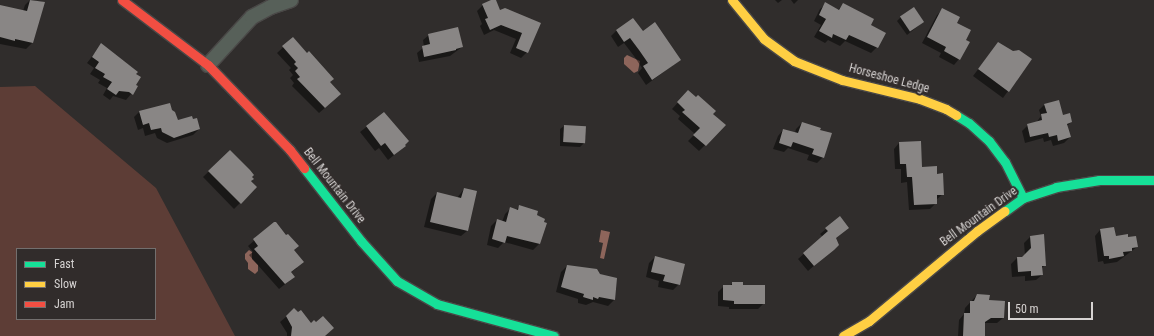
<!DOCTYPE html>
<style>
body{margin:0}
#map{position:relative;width:1154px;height:336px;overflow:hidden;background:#302d2c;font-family:"Roboto Condensed",sans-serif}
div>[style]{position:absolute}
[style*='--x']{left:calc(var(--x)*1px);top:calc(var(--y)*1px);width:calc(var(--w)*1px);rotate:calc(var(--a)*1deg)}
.green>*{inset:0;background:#5d3d36}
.water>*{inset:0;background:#8d655b}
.shadow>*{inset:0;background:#0007}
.building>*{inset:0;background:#898685;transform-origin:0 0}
.roads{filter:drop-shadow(1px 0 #4a4847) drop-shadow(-1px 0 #4a4847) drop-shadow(0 1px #4a4847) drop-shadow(0 -1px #4a4847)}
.street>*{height:14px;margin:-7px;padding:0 7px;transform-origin:7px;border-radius:7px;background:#576059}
.fast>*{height:9px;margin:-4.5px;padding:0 4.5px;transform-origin:4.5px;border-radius:4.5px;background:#16e098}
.slow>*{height:9px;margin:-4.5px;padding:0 4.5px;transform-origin:4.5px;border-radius:4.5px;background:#ffcf43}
.jam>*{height:9px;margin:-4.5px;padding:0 4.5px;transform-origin:4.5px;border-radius:4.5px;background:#f24e42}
span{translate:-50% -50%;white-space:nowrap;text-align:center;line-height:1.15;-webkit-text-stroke:4px #312c2b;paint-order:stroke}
.street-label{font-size:12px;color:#d6d3d2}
.legend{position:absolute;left:16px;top:248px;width:140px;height:72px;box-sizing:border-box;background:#312c2b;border:1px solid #736f6e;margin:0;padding:5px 7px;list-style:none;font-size:12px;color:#d6d3d2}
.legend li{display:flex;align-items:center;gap:8px;height:20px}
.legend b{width:20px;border:1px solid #736f6e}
.scale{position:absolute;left:1008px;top:302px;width:85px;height:18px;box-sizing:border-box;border:2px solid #d6d3d2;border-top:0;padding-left:5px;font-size:12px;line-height:14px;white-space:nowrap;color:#d6d3d2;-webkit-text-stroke:3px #312c2b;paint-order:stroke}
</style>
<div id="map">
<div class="green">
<div style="clip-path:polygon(evenodd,35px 86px,156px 188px,235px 336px,0 336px,0 87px,35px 86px,17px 249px,155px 249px,155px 319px,17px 319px,17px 249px)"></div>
</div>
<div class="water">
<div style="clip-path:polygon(627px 55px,640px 61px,638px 71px,634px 73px,624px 64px,624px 58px)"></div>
<div style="clip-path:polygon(601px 230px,610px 232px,604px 259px,600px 258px,603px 243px,599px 242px)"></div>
<div style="clip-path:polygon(249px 250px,252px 252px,252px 259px,258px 265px,258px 271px,255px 274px,248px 269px,248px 263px,245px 259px,245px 254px)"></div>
</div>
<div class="shadow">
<div style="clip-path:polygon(30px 0,43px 2px,32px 43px,26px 49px,0 44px,0 8px,23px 11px,25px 5px)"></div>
<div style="clip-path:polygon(495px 0,500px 11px,540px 23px,527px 52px,521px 58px,510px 53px,516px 39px,494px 30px,484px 35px,480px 26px,482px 24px,477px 11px,483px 5px)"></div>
<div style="clip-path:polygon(775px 0,782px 0,778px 3px)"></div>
<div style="clip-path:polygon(791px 0,798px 0,794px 4px)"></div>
<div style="clip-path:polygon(826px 4px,838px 10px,843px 4px,877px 47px,871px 53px,845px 41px,840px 46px,828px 40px,825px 43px,814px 37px,821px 25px,814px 21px,820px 9px)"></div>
<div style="clip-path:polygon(943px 9px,964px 41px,959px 59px,954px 65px,939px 57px,941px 53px,922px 43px,937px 15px)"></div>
<div style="clip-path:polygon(901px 17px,923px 22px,907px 35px,897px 21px)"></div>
<div style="clip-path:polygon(617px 30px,642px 32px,680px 60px,646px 85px,638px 73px,642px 68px,634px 56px,624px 43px,618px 47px,611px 36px)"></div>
<div style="clip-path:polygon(429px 35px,462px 47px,450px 56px,419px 62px,417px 53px,424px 47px,423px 40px)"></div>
<div style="clip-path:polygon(293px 38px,334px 100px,319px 113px,292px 86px,294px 83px,290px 78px,293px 75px,289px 70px,291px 68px,277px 53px)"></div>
<div style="clip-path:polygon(998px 43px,1013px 52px,1031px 59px,1003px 98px,973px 76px)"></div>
<div style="clip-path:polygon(101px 45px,130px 66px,129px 67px,135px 75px,134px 85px,137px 87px,126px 100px,113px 96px,110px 100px,103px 95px,107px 88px,98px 83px,100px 80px,90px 74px,94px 68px,87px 63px)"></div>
<div style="clip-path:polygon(683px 97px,696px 99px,725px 125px,699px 151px,688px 141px,695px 134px,678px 119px,680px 116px,672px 109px)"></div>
<div style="clip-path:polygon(1045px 104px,1071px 122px,1067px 126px,1070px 137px,1064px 143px,1053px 146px,1051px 140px,1044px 142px,1043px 138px,1025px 143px,1022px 131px,1028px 125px,1036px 123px,1041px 116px,1039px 110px)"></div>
<div style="clip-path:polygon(140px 111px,171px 111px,178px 121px,199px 129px,193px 135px,167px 143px,157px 138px,155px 133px,145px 136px,143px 128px,138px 130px,134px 117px)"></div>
<div style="clip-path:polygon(384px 113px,405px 146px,388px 160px,379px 148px,375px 151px,360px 132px)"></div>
<div style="clip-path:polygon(802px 123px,819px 131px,823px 157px,817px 163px,807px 160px,809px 155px,788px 148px,784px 152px,773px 149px,778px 136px,783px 130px,795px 133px,796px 129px)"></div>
<div style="clip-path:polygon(564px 126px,584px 143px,580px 147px,560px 146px,560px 129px)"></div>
<div style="clip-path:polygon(899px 143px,921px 168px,936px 175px,943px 194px,936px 200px,936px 203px,930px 209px,909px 210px,907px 182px,901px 183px,901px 169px,895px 169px,894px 149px)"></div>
<div style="clip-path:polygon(230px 151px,256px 187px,234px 209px,203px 177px)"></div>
<div style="clip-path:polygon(464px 189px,467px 231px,461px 236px,424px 227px,431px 199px,437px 193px,457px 198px)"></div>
<div style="clip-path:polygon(519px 207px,541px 217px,539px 244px,533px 250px,504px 242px,498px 248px,487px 245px,491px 226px,497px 220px,502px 222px,505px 214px,510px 209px,516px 210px)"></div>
<div style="clip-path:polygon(274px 223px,297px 268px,290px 273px,294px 277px,279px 289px,249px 255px,253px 252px,248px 246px)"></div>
<div style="clip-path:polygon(826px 229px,835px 239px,832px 250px,808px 271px,798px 259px,823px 237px,820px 234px)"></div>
<div style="clip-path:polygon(1100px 230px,1115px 237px,1128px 238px,1137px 247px,1117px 262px,1104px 264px,1103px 261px,1098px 262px,1095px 236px)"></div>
<div style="clip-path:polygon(1030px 237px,1045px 265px,1041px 269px,1042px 275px,1036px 280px,1025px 281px,1025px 276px,1012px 277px,1011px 264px,1017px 258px,1022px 258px,1025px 255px,1024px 243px)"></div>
<div style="clip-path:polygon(655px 257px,679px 284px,673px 290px,658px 287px,659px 281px,646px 277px,649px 263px)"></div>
<div style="clip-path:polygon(567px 266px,616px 279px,614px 300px,608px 306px,593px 302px,586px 305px,578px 303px,578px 299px,556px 292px,561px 272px)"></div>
<div style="clip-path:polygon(733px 283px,742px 286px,764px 303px,758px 309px,729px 309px,729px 307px,718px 306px,718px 292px,724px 286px,729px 286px)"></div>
<div style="clip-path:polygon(977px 295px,1003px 318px,997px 323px,984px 323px,985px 336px,958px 336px,959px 320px,964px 314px,965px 308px)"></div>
<div style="clip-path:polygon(294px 310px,311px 324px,324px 336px,287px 336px,287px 333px,280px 322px)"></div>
</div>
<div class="building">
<div style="clip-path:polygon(30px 0,45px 2px,33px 43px,15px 39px,15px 41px,0 37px,0 5px,27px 11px)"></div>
<div style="clip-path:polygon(491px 0,496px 0,500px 10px,505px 8px,541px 23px,528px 53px,516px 48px,522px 33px,501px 25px,490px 30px,485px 19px,488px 18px,482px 4px)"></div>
<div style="clip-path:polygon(825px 2px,839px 10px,843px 3px,874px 19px,871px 25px,886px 33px,878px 48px,849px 35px,846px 40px,833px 34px,832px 38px,819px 31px,826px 19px,819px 15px)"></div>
<div style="left:914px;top:7px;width:18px;height:17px;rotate:56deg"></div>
<div style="clip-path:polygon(942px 8px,960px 17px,957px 23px,971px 30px,966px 40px,970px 42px,960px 60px,944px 51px,946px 47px,927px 37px)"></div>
<div style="clip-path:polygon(633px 18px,643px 31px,655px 22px,681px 60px,652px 80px,643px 66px,648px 63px,639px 50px,630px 38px,624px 42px,616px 30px)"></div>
<div style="clip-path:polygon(458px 27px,463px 47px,456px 49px,456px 50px,424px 57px,422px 46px,430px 44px,428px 34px)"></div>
<div style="clip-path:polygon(293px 37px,307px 53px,309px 51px,334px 79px,330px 82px,341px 94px,325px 108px,297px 79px,300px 77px,295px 71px,298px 68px,294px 64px,296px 62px,282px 46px)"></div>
<div style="clip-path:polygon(998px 42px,1013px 51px,1019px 50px,1032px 59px,1009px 92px,978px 69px)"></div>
<div style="clip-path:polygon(101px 43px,138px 72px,136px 74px,141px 77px,136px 85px,138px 86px,133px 95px,129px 92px,119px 91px,116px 95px,107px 89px,112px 82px,103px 77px,105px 74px,95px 68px,99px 62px,92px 57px)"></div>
<div style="clip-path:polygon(688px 90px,696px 97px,698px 95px,716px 111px,713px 114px,726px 125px,706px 146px,693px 135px,700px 128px,682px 112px,685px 110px,677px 102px)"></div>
<div style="clip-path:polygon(1059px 100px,1063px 115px,1070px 113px,1072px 122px,1067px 124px,1071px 137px,1058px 141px,1057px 135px,1049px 137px,1048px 133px,1030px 137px,1027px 124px,1042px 120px,1041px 114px,1047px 113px,1044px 104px)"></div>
<div style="clip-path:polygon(170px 103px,172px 110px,175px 112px,178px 120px,192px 116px,193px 119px,197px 118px,200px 129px,174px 138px,162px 132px,161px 128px,151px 130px,149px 123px,143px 125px,139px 111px)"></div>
<div style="clip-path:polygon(384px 112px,409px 141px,405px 145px,406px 146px,394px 155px,385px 143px,381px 146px,366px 126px)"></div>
<div style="clip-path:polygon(802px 122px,821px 128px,820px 130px,832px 133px,824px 158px,812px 154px,814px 149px,793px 142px,791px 147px,779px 143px,783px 129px,798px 133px)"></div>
<div style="left:564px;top:125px;width:22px;height:17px;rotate:3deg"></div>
<div style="clip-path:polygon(921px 141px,922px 167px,937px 166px,937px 174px,943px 173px,944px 195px,937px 195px,937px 204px,914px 205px,912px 177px,907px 177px,906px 164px,900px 164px,899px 142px)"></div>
<div style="clip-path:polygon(230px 150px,250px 170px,254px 175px,252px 177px,254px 179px,251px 181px,257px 187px,241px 204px,208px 171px)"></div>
<div style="clip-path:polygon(464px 188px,477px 191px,468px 231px,430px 222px,437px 192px,461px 198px)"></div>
<div style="clip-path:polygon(519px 205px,538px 211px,537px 215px,545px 219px,544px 222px,547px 223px,540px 244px,507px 236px,505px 243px,492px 239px,497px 219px,506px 222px,510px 207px,518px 210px)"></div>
<div style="clip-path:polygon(840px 216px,849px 228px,836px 238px,839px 245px,834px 250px,814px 266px,803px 253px,828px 231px,825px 228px)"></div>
<div style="clip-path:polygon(274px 222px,276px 222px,286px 235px,288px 234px,299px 246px,294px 250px,304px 262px,291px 272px,295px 277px,285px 284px,254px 249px,258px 246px,253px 239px)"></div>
<div style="clip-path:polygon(1114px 227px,1116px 236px,1128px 234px,1128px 237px,1136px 236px,1138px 247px,1132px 248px,1132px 251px,1123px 252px,1124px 256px,1109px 259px,1109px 256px,1104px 256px,1100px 229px)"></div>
<div style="clip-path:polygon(1044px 234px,1046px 266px,1042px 266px,1043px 275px,1031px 276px,1031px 271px,1018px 272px,1017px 257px,1022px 257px,1031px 248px,1030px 236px)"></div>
<div style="clip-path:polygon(655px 256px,685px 264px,680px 285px,663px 281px,665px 275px,651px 272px)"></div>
<div style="clip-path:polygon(567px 265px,597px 269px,600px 274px,617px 278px,615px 300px,599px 297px,598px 299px,593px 297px,593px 300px,583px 297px,584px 294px,561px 287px)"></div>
<div style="clip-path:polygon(732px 282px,743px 282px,743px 285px,765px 285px,765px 304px,734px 304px,734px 301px,723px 300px,723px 285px,732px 285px)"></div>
<div style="clip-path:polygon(977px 294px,990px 295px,989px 300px,1005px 301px,1004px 318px,991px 318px,985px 322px,985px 336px,963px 336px,964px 313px,970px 313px,970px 301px,974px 301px)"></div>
<div style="clip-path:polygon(294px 308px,298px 312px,301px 310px,311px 323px,314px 320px,316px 322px,323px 316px,334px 328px,325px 336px,291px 336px,292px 327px,286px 316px)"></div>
</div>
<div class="roads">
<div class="street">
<div style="--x:208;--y:65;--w:65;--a:-47.5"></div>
<div style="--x:252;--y:17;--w:21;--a:-28"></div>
<div style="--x:271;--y:7;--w:21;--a:-19"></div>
</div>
<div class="fast">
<div style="--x:956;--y:115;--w:15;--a:32"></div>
<div style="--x:969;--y:123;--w:27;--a:42"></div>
<div style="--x:989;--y:141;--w:26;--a:53"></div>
<div style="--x:1005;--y:162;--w:40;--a:63.4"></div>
<div style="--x:304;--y:168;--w:93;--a:52"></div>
<div style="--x:361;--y:241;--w:54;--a:48"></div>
<div style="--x:397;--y:281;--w:46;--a:29.9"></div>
<div style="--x:437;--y:304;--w:121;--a:15.3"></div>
<div style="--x:1005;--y:211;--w:22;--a:-36"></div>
<div style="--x:1023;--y:198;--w:35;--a:-18"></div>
<div style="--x:1056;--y:187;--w:44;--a:-9.2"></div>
<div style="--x:1099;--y:180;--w:55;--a:0"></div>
</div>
<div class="slow">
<div style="--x:732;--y:0;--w:50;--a:50.6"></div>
<div style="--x:764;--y:39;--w:37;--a:36"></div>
<div style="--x:794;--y:61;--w:52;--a:21.6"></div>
<div style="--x:842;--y:80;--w:80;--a:13.7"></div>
<div style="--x:920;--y:99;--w:28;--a:21"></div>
<div style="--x:946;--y:109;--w:12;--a:31"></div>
<div style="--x:843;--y:336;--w:30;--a:-30"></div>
<div style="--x:869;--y:321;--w:141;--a:-39.8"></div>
<div style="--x:977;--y:231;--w:34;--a:-36"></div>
</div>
<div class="jam">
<div style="--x:122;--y:0;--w:108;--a:37.1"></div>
<div style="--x:208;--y:65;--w:118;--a:46"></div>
<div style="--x:290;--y:150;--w:23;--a:52"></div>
</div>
</div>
<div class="street-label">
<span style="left:889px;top:79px;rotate:15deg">Horseshoe Ledge</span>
<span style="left:334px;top:186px;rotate:52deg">Bell Mountain Drive</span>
<span style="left:979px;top:217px;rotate:-36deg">Bell Mountain Drive</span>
</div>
<ul class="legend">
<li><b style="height:5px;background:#16e098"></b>Fast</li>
<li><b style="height:5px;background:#ffcf43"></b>Slow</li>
<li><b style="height:5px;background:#f24e42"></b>Jam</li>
</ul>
<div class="scale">50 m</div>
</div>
